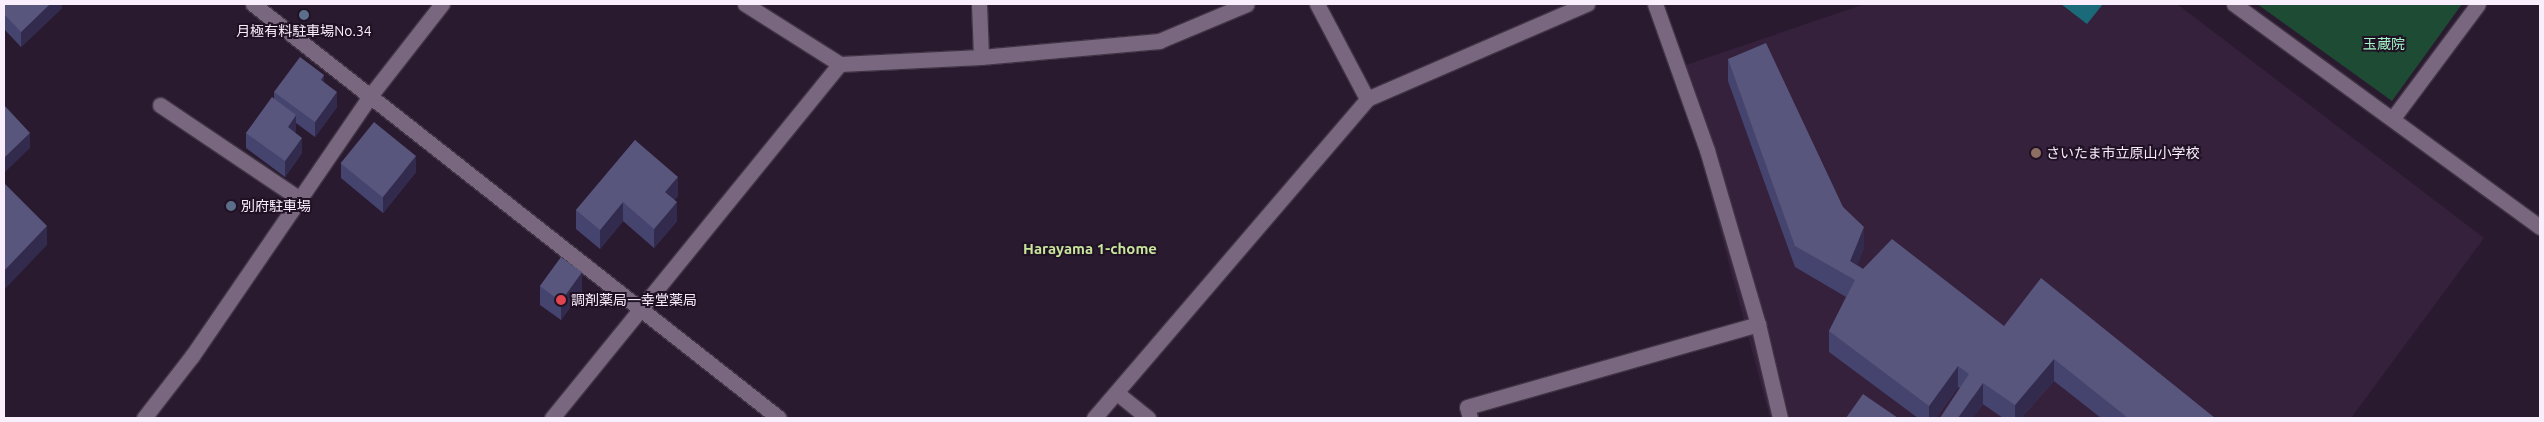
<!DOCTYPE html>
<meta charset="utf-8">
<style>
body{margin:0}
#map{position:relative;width:2544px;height:422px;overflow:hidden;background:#2a1a2f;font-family:Ubuntu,"Noto Sans JP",sans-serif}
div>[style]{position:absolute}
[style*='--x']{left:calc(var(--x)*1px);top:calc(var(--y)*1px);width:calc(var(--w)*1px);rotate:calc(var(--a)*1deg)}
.built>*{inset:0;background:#35213c}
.green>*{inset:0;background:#1d4b33}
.water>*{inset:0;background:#1b6a79}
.roads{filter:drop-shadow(1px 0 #403445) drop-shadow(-1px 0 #403445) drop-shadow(0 1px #403445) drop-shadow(0 -1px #403445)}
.service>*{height:15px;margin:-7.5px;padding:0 7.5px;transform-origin:7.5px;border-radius:7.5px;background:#79667f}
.minor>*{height:15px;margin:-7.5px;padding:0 7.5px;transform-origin:7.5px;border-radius:7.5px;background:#79667f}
.wall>*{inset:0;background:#45446e}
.shaded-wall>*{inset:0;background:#322b4e}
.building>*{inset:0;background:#58567d;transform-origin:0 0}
.dots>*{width:14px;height:14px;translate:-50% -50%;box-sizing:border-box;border:2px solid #201125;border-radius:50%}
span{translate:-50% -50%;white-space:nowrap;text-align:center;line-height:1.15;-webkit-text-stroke:4px #201125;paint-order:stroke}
.poi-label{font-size:14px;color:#f9eefc}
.left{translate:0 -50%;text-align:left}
.park-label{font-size:14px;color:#a4f8c8}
.neighbourhood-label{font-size:15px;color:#c8e59c;font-weight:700}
.frame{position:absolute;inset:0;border:5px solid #f9eefc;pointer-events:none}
</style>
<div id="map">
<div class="built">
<div style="clip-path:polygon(1865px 4px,2177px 4px,2484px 238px,2351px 418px,1770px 418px,1677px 68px)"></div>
</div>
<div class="green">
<div style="clip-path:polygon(2257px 4px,2462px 4px,2392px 101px)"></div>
</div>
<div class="water">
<div style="clip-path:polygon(2061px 4px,2103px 4px,2087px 24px)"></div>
</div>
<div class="roads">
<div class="service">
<div style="--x:160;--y:105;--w:169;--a:33.9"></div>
</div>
<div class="minor">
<div style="--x:253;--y:4;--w:669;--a:38.21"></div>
<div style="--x:745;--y:4;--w:112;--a:32.3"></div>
<div style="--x:979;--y:4;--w:53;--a:87.8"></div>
<div style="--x:1317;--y:4;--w:107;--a:62.2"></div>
<div style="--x:1655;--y:4;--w:155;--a:70.4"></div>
<div style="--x:1707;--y:150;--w:181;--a:73.7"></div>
<div style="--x:1758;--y:324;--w:97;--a:76.8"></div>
<div style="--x:2234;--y:4;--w:379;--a:36.1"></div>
<div style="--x:2393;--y:118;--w:142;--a:-53.3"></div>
<div style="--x:1117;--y:393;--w:40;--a:39"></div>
<div style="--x:144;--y:418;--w:78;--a:-52.3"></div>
<div style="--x:192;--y:356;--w:315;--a:-55.6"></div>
<div style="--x:370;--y:96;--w:117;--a:-52"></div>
<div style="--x:552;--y:418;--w:456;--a:-50.9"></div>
<div style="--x:840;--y:64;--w:141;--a:-2.8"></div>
<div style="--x:981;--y:57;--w:179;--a:-5.1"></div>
<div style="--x:1159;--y:41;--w:95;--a:-22.8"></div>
<div style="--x:1094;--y:418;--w:420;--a:-49.4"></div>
<div style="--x:1367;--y:99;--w:240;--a:-23.4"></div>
<div style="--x:1470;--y:418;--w:11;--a:-105"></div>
<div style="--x:1467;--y:407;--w:303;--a:-15.9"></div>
</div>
</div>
<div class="wall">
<div style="clip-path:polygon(4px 4px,62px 4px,62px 8px,21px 47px,4px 29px)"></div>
<div style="clip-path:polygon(1728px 59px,1843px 207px,1864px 248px,1857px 265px,1863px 269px,2004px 326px,2215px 418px,2101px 418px,2054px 381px,2021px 418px,2003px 418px,1958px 387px,1936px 418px,1918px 418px,1829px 352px,1829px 331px,1846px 297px,1795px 267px,1728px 81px)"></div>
<div style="clip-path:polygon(324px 83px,337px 107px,315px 137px,296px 123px,296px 130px,295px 132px,302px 153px,285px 177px,246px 148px,246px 133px,274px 99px,274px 92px)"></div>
<div style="clip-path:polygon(635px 140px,678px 196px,674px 200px,677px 221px,654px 248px,623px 221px,600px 249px,576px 229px,576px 210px)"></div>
<div style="clip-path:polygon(341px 163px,416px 172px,383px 213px,341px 178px)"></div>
<div style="clip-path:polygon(540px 286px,582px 291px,561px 320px,540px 305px)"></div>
</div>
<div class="shaded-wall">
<div style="clip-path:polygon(50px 4px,62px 4px,62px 8px,21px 47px,21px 32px)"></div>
<div style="clip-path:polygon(324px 75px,324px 91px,321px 80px)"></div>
<div style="clip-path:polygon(337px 92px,337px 107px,315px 137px,315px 122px)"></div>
<div style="clip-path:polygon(296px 115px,296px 130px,288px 142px,288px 127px)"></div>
<div style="clip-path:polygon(30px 133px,30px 148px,4px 173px,4px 158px)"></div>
<div style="clip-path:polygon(302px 138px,302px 153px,285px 177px,285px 161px)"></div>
<div style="clip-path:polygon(416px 156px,416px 172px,383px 213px,383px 197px)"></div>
<div style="clip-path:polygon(678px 177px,678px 196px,665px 211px,665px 192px)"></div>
<div style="clip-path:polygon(623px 202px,623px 221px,600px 249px,600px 230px)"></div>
<div style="clip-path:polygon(677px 202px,677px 221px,654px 248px,654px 229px)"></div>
<div style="clip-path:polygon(47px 226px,47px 245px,4px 290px,4px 271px)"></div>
<div style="clip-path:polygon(1864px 227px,1864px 248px,1852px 279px,1850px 261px)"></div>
<div style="clip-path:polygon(582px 272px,582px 291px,561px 320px,561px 301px)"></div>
<div style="clip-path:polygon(2054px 359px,2054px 381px,2021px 418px,2015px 418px,2015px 405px)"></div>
<div style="clip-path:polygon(1958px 366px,1958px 387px,1936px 418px,1929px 418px,1929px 406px)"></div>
<div style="clip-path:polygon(1983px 383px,1983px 405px,1973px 418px,1958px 418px)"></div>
</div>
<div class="building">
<div style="clip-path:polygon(4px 4px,50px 4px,21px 32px,4px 14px)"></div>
<div style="clip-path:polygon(1766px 43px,1843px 207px,1864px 227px,1850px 261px,1863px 269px,1892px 239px,2004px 326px,2041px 278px,2215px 418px,2128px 418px,2054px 359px,2015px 405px,1983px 383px,1958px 418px,1940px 418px,1969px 374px,1958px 366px,1929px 406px,1829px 331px,1855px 280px,1795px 246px,1728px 59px)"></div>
<div style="clip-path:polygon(300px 57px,324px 75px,321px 80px,337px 92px,315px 122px,274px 92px)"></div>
<div style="clip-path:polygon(272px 97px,296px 115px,288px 127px,302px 138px,285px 161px,246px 133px)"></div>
<div style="clip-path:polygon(4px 105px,30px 133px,4px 158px)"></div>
<div style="left:374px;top:122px;width:54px;height:53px;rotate:39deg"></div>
<div style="clip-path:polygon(635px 140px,678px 177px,665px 192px,677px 202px,654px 229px,623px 202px,600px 230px,576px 210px)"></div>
<div style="clip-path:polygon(4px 183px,47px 226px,4px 271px)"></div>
<div style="left:561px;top:257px;width:26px;height:36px;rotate:36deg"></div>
<div style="clip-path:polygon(1863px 394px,1898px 418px,1846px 418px)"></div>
</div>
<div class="dots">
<div style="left:304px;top:15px;background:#5c6f8a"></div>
<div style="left:2036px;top:153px;background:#8d6e63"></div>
<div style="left:231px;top:206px;background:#5c6f8a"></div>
<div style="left:561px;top:300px;background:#e0444e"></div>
</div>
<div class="poi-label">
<span style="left:304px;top:31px">月極有料駐車場No.34</span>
<span class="left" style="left:2046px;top:153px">さいたま市立原山小学校</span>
<span class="left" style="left:241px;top:206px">別府駐車場</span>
<span class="left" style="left:571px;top:300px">調剤薬局一幸堂薬局</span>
</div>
<div class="park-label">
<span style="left:2384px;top:44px">玉蔵院</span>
</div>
<div class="neighbourhood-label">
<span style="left:1090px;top:249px">Harayama 1-chome</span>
</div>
<div class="frame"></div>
</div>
